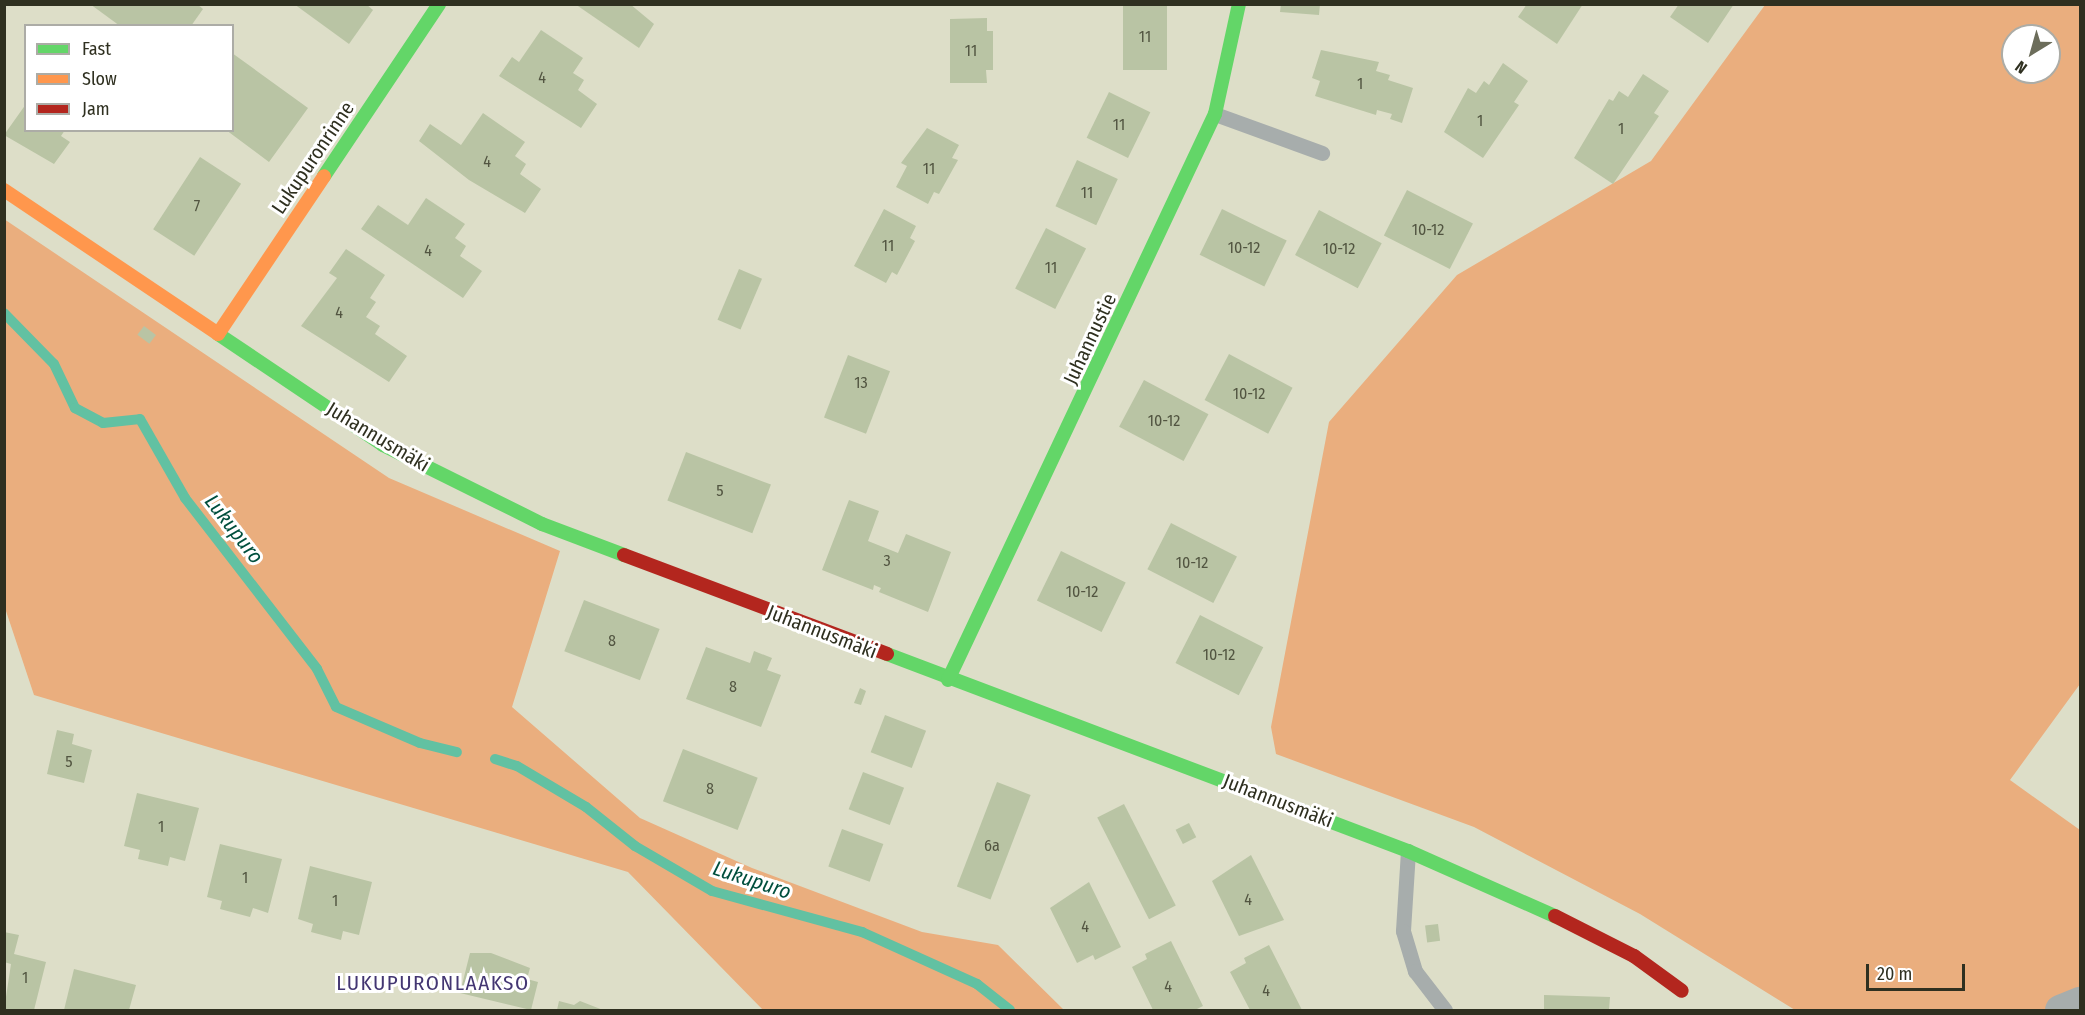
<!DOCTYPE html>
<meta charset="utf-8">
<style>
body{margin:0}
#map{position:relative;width:2085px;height:1015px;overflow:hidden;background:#dddec8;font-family:"Fira Sans Condensed",sans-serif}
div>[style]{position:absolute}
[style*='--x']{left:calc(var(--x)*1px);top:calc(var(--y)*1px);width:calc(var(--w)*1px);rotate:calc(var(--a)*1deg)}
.forest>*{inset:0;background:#eaae7e}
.stream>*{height:10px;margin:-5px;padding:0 5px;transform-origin:5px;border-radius:5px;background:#62c1a2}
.building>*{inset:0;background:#b9c4a4;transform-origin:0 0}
.lane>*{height:15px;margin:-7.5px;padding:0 7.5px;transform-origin:7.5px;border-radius:7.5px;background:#a7adac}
.street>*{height:30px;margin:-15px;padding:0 15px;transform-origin:15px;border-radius:15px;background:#a7adac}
.fast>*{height:14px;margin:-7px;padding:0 7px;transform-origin:7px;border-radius:7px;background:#63d668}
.slow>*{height:14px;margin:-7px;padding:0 7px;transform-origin:7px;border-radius:7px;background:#ff974d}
.jam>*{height:14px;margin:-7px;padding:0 7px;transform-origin:7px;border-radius:7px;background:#b3261e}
span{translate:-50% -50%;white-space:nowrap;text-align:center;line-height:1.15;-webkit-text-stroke:6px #fff;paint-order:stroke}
.number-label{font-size:16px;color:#525541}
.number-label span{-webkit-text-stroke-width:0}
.street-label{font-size:20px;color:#2f3020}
.water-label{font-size:21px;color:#004f3d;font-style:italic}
.neighbourhood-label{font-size:21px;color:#433672;letter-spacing:1.5px}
.frame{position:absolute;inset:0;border:6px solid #2f3020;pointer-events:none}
.legend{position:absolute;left:24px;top:24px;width:210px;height:108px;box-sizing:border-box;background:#fff;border:2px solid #acaca6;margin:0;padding:8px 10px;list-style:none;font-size:18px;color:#2f3020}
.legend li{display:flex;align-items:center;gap:12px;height:30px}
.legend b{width:30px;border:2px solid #acaca6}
.north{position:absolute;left:2001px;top:24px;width:60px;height:60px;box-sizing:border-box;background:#fff;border:2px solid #acaca6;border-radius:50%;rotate:217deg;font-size:16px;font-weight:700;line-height:24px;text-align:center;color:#2f3020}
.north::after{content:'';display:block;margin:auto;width:21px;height:27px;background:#6c6d5b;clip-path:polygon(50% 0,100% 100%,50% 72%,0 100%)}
.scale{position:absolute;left:1866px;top:964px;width:99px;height:27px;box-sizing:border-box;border:3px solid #2f3020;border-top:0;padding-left:8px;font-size:18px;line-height:21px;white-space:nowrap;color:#2f3020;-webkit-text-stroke:4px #fff;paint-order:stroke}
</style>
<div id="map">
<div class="forest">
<div style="clip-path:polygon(evenodd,1765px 5px,2080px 5px,2080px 684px,2010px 780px,2080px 830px,2080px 1010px,1795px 1010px,1640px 914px,1474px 827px,1276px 754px,1271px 727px,1329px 422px,1457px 275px,1651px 161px,1765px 5px,2013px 36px,2049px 36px,2049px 72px,2013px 72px,2013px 36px)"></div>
<div style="clip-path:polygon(4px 219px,389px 478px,560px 551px,512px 707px,640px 818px,752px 868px,922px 932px,998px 945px,1064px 1010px,763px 1010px,628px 872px,34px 695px,5px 608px)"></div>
</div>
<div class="stream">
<div style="--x:4;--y:313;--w:71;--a:45.6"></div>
<div style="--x:54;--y:364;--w:49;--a:64.5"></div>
<div style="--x:75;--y:408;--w:32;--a:28"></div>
<div style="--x:103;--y:423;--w:37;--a:-6"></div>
<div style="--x:140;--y:419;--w:91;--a:60.3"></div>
<div style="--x:185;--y:498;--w:216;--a:52.3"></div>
<div style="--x:317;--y:669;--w:42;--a:63.4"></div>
<div style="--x:336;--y:707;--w:91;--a:23.2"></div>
<div style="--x:420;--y:743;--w:38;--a:14"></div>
<div style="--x:495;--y:759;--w:23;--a:18"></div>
<div style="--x:517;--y:766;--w:80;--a:30.7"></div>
<div style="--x:586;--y:807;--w:63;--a:38.5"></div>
<div style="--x:635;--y:846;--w:89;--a:30.3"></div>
<div style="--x:712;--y:891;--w:156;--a:15.3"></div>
<div style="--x:862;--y:932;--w:126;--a:24.3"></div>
<div style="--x:977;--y:984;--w:42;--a:38.2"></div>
</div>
<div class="building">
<div style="clip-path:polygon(90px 4px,197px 4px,203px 9px,191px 26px,120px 26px)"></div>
<div style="clip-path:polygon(294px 4px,366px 4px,373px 10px,349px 44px)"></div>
<div style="clip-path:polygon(575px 4px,630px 4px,654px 24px,639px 48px)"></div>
<div style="left:1123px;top:4px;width:44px;height:66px"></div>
<div style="clip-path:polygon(1281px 4px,1320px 4px,1319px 15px,1280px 12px)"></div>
<div style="clip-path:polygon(1527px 4px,1583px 4px,1557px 44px,1518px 17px)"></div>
<div style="clip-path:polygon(1679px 4px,1734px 4px,1708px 43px,1670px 17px)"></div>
<div style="clip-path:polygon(987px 18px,987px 31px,993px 31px,993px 70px,986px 70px,987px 83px,950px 83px,950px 19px)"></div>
<div style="clip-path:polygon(541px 30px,583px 58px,573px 73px,584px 80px,578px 90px,597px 104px,581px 128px,499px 76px,512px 57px,519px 62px)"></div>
<div style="clip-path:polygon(1321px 50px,1379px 62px,1376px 71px,1390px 75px,1388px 80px,1413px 88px,1402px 123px,1390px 119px,1392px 114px,1377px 110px,1376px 115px,1315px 96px,1320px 81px,1312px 78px)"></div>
<div style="clip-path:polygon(232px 53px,308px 108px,269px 162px,226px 130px,232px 130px)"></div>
<div style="clip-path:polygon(1503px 63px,1528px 81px,1514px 102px,1519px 105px,1483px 158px,1444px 132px,1468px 88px,1476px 93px,1484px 81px,1489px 85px)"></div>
<div style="clip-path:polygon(1643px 74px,1669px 91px,1654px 113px,1659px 116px,1613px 184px,1574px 158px,1609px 99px,1613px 101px,1619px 91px,1628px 97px)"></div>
<div style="left:1109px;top:92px;width:46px;height:51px;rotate:26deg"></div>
<div style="clip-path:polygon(26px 104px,26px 130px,65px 130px,61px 136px,70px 142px,54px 164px,4px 135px)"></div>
<div style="clip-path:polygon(483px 113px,525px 142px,515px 156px,526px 164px,520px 174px,541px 189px,525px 213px,469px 180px,419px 141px,430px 124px,461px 145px)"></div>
<div style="clip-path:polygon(927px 128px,959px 145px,952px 158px,958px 160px,939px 194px,934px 192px,928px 204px,896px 187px,907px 166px,901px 163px)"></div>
<div style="left:200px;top:157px;width:49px;height:86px;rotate:33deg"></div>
<div style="left:1077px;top:160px;width:45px;height:51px;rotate:25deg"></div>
<div style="left:1407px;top:190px;width:74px;height:51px;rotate:27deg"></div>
<div style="clip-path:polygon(426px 198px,465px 224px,455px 238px,466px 246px,460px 256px,482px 271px,463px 298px,361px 229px,378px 205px,408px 225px)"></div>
<div style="clip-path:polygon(884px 209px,916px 226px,910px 238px,915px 241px,897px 275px,892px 272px,886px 283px,854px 266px)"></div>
<div style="left:1222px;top:209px;width:72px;height:51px;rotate:26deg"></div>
<div style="left:1319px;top:210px;width:71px;height:51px;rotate:28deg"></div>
<div style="left:1046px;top:228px;width:45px;height:68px;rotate:27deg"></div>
<div style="clip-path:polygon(346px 249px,385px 275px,370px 298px,376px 302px,366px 317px,380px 326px,375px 334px,407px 356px,389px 382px,301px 326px,337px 278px,329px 273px)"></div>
<div style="left:739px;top:269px;width:25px;height:55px;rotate:23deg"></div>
<div style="left:144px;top:326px;width:15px;height:11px;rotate:37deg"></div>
<div style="left:1229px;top:354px;width:72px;height:52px;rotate:28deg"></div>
<div style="left:848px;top:355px;width:45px;height:67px;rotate:21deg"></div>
<div style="left:1144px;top:380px;width:73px;height:53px;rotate:28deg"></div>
<div style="left:686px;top:452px;width:91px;height:52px;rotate:21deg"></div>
<div style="clip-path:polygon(849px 500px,879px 511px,868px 541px,898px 553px,906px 534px,951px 552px,928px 612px,879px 592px,881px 588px,874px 585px,873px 590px,822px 570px)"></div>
<div style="left:1171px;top:523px;width:74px;height:52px;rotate:27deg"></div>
<div style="left:1061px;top:551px;width:72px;height:55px;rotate:26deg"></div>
<div style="left:584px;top:600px;width:81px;height:55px;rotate:21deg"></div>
<div style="left:1200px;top:615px;width:71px;height:54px;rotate:27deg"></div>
<div style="clip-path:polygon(706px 647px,750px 663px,754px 651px,772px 658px,767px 670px,781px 675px,761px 727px,686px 699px)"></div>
<div style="clip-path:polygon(860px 688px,866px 691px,861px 705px,854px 703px)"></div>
<div style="left:885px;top:715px;width:44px;height:40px;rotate:21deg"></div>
<div style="clip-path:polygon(57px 730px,74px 734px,72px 744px,92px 750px,84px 783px,47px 774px)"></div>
<div style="left:683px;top:749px;width:80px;height:56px;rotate:21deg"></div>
<div style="left:863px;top:772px;width:44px;height:40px;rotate:21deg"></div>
<div style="left:997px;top:782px;width:36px;height:112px;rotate:21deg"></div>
<div style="clip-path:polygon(137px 793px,199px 808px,185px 861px,170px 857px,168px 866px,138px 859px,140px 850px,124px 846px)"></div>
<div style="left:1124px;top:804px;width:114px;height:30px;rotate:63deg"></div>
<div style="left:1189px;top:823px;width:16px;height:15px;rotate:63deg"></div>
<div style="left:842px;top:829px;width:44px;height:40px;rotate:20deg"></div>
<div style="clip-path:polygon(220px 844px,282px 859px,268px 913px,253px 908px,250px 917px,220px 909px,222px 901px,207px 897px)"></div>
<div style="clip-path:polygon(1251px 855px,1284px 920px,1239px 936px,1212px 881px)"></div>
<div style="clip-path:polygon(310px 866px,372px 882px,359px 935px,343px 931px,341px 940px,311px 932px,313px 924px,298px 919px)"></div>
<div style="clip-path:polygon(1089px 882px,1121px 947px,1095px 960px,1093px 955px,1077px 963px,1050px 908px)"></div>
<div style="left:1438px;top:924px;width:17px;height:13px;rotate:83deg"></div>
<div style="clip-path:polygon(4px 932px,19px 935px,14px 954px,46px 962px,34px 1010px,4px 1010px,11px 964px,4px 962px)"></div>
<div style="clip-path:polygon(1171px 941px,1203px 1006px,1195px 1010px,1153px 1010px,1132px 967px,1147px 959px,1145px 954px)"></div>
<div style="clip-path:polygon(1269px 945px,1302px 1010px,1250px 1010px,1230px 972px,1246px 963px,1244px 958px)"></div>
<div style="clip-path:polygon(470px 953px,491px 953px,530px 968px,527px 979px,538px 982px,531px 1010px,460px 993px)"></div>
<div style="clip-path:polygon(74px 969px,136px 985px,129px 1010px,64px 1010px)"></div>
<div style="clip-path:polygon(1544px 995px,1610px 997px,1609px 1010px,1544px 1010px)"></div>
<div style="clip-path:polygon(559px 1001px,574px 1005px,580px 1001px,603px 1010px,557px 1010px)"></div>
</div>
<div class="lane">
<div style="--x:1215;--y:114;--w:114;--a:20"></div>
<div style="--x:1408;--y:851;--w:80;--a:93.6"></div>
<div style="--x:1403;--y:931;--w:42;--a:73.3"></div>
<div style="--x:1415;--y:971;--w:49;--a:52.4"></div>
</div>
<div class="street">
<div style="--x:2060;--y:1010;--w:22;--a:-22"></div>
</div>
<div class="fast">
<div style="--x:324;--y:176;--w:207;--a:-56.2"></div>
<div style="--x:218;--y:334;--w:199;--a:33.9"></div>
<div style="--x:383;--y:445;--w:178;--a:26.4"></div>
<div style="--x:542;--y:524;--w:88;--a:20.7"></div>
<div style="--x:887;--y:654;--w:557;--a:20.71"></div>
<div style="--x:1408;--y:851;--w:161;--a:23.9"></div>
<div style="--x:948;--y:680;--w:626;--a:-64.75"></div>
<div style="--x:1215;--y:114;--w:113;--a:-77.7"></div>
</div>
<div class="slow">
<div style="--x:4;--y:190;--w:258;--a:33.9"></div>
<div style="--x:218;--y:334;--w:190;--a:-56.1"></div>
</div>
<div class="jam">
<div style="--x:624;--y:555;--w:281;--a:20.6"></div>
<div style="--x:1555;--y:916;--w:89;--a:26.9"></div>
<div style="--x:1634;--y:956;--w:59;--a:36.1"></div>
</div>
<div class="number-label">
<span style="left:1145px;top:37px">11</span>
<span style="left:971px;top:51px">11</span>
<span style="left:542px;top:78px">4</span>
<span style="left:1360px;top:84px">1</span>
<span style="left:1480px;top:121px">1</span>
<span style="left:1119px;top:125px">11</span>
<span style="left:1621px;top:129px">1</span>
<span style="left:487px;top:162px">4</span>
<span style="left:929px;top:169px">11</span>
<span style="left:1087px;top:193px">11</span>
<span style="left:197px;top:206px">7</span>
<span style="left:1428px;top:230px">10-12</span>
<span style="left:888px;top:246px">11</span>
<span style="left:1244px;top:248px">10-12</span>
<span style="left:1339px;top:249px">10-12</span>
<span style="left:428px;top:251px">4</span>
<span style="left:1051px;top:268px">11</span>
<span style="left:339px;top:313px">4</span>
<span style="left:861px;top:383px">13</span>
<span style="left:1249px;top:394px">10-12</span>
<span style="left:1164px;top:421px">10-12</span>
<span style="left:720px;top:491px">5</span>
<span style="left:887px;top:561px">3</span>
<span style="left:1192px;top:563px">10-12</span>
<span style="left:1082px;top:592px">10-12</span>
<span style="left:612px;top:641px">8</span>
<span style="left:1219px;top:655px">10-12</span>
<span style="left:733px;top:687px">8</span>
<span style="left:69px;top:762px">5</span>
<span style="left:710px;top:789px">8</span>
<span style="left:161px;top:827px">1</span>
<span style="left:992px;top:846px">6a</span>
<span style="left:245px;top:878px">1</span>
<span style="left:1248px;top:900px">4</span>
<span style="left:335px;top:901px">1</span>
<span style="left:1085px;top:927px">4</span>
<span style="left:25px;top:978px">1</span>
<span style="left:1168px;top:987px">4</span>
<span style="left:1266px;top:991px">4</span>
</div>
<div class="street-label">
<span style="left:313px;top:158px;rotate:-56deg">Lukupuronrinne</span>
<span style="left:1090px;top:339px;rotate:-65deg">Juhannustie</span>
<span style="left:378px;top:437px;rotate:31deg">Juhannusmäki</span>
<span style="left:822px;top:632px;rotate:21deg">Juhannusmäki</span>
<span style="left:1278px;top:801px;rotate:21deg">Juhannusmäki</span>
</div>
<div class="water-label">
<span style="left:234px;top:529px;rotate:52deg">Lukupuro</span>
<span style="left:752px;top:880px;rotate:18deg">Lukupuro</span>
</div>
<div class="neighbourhood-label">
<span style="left:433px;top:983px">LUKUPURONLAAKSO</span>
</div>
<div class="frame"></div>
<ul class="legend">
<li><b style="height:8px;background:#63d668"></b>Fast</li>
<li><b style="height:8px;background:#ff974d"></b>Slow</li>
<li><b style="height:8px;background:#b3261e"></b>Jam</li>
</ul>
<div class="north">N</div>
<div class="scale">20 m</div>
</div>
